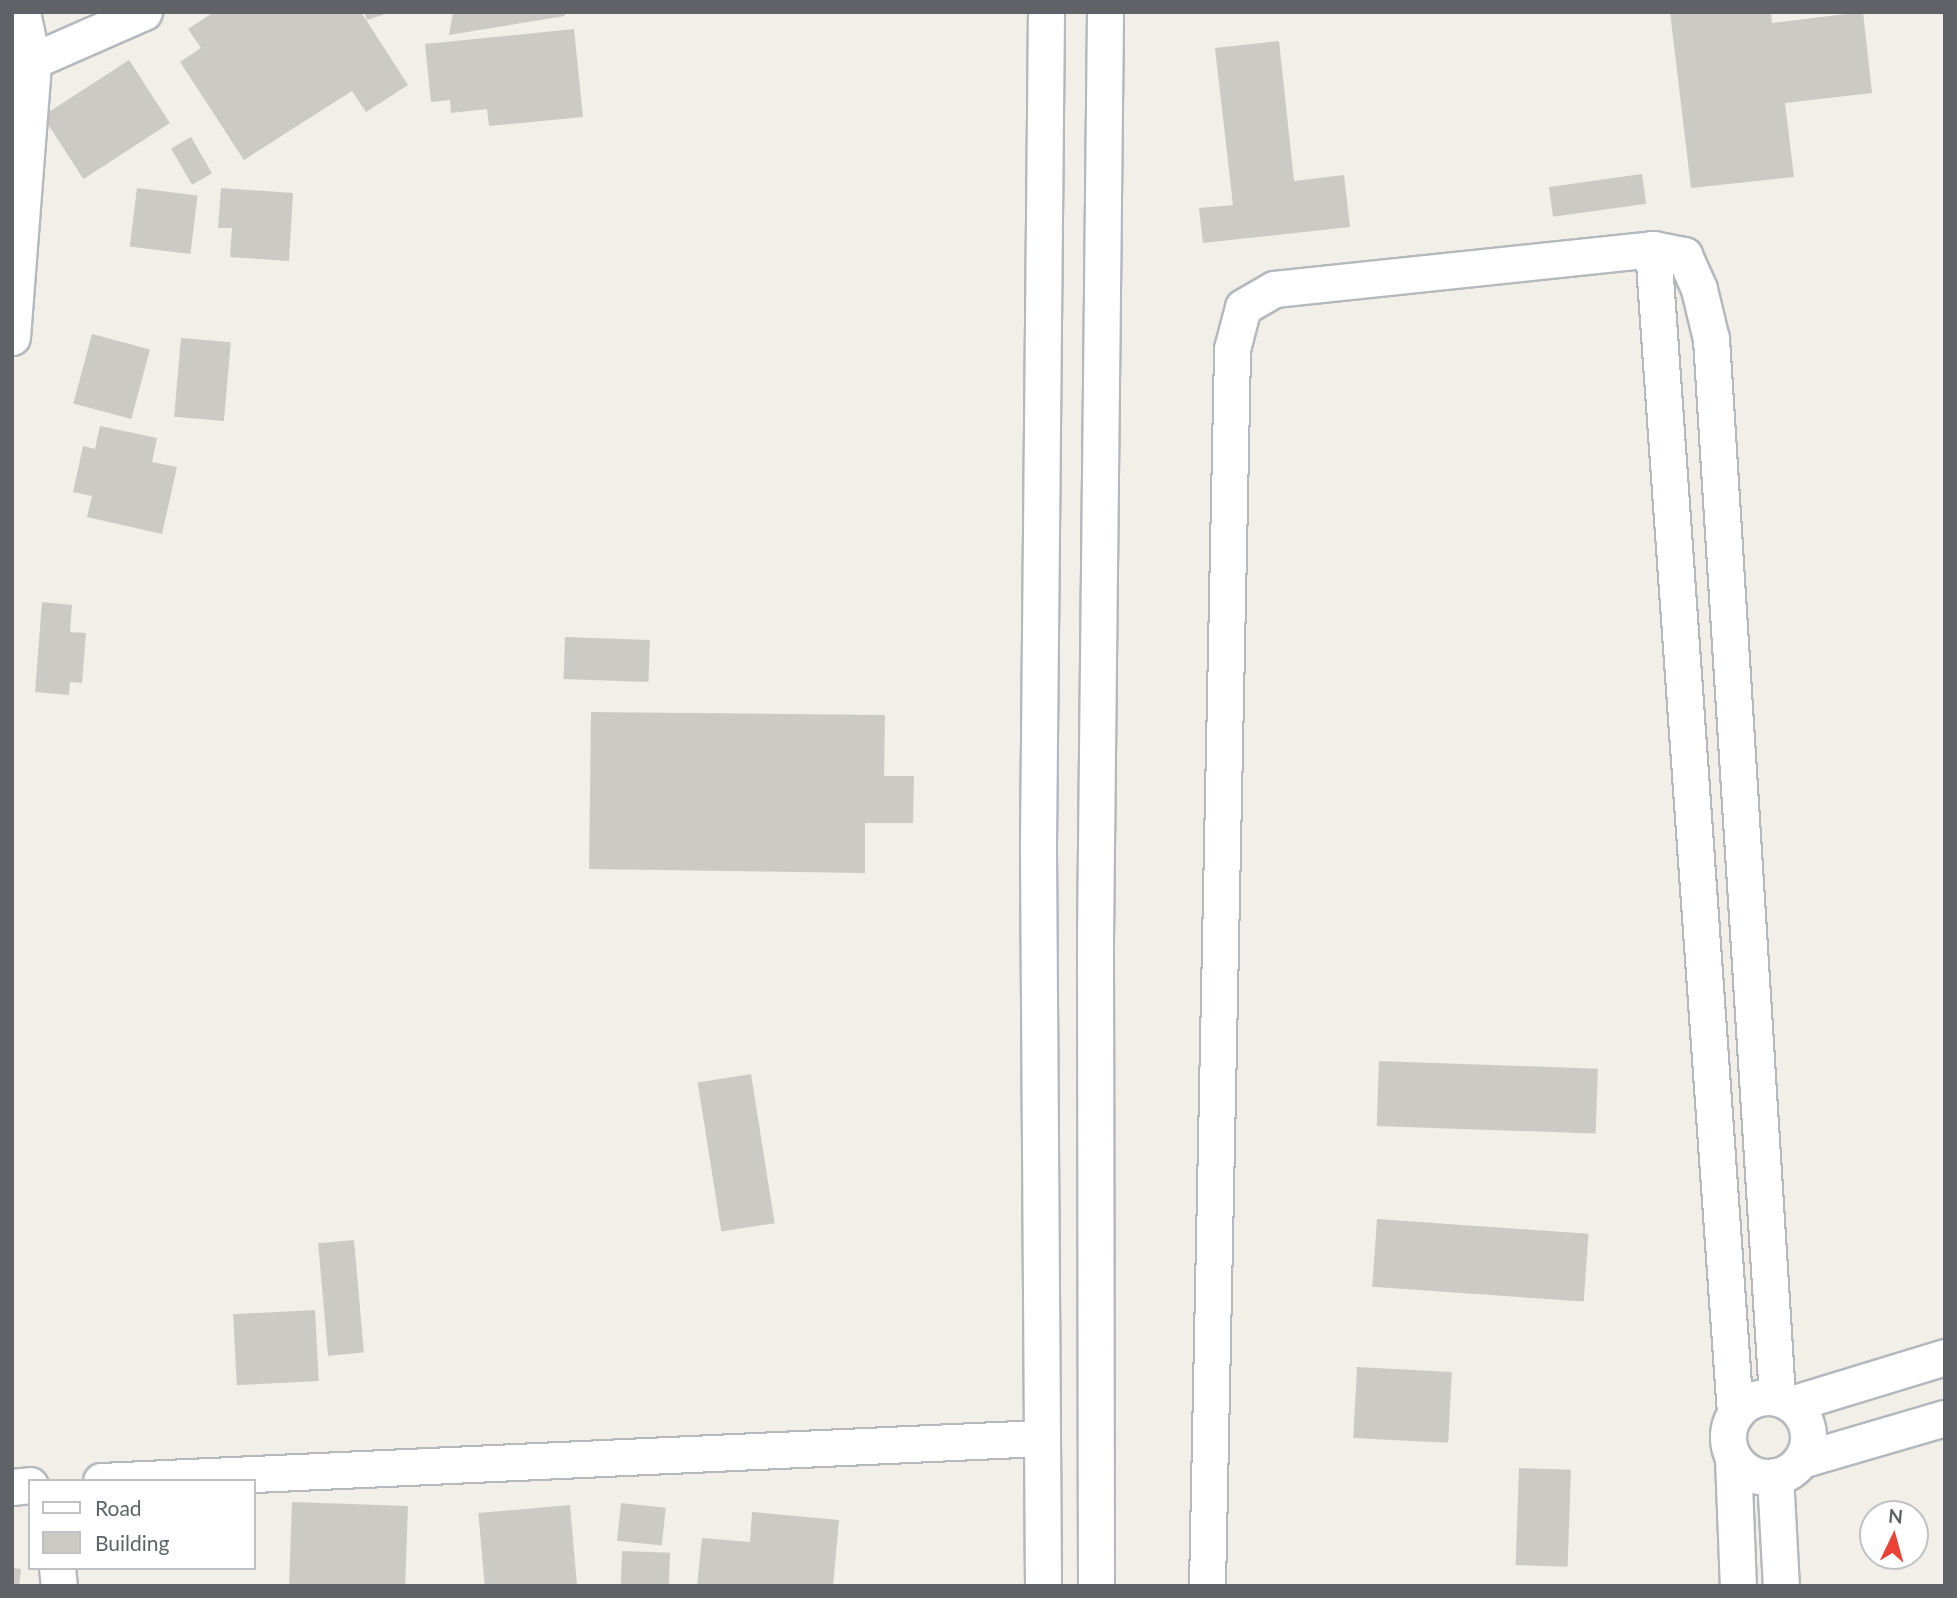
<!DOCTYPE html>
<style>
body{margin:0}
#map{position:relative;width:1957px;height:1598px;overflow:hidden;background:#f1efe8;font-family:Lato,sans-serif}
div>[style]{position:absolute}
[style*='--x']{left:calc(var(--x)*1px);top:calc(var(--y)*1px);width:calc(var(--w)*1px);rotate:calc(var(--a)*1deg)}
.building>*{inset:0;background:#cccac5;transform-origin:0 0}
.roads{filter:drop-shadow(2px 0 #b5b8bc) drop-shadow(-2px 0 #b5b8bc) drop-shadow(0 2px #b5b8bc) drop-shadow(0 -2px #b5b8bc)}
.minor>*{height:35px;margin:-17.5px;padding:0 17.5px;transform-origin:17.5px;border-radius:17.5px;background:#fff}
.minor>.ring{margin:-17.5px;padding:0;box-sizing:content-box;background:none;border:35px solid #fff;border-radius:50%}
span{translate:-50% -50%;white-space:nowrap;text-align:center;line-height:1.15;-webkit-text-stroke:5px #fff;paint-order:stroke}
.frame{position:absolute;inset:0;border:14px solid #5f6368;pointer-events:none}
.legend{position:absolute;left:28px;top:1479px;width:228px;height:91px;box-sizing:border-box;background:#fff;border:2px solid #bfc1c3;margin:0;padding:9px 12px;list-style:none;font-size:21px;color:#5f6368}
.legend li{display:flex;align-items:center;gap:14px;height:35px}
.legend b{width:35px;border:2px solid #bfc1c3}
.north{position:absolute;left:1859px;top:1500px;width:70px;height:70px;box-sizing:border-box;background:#fff;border:2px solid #bfc1c3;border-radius:50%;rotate:5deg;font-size:19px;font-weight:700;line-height:28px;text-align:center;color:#5f6368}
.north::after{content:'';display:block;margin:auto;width:24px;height:32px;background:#ea4335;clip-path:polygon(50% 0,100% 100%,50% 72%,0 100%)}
</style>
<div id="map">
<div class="building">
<div style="clip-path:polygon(214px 12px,361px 12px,408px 85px,366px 112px,352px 91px,244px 160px,180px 62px,201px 48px,188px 29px)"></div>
<div style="clip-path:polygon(364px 12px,389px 12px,389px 13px,367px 20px)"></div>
<div style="clip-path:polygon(453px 12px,564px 12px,565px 16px,449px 35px)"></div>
<div style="clip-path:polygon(1670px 12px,1771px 12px,1772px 23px,1863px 12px,1872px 93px,1785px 103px,1794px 177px,1691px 188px)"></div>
<div style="clip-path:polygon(574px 29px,583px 117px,489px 126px,487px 109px,451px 113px,450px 100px,431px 102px,425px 44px)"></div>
<div style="clip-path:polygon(1279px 41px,1294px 181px,1344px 175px,1350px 227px,1203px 243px,1199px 208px,1233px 205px,1215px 48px)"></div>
<div style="left:129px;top:60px;width:75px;height:103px;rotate:57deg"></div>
<div style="left:191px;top:137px;width:42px;height:23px;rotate:60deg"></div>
<div style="left:1642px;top:174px;width:30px;height:94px;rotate:82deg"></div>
<div style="left:137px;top:188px;width:61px;height:59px;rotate:7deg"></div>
<div style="clip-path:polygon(221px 188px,293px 193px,289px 261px,230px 257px,232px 228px,218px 228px)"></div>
<div style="left:92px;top:334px;width:60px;height:72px;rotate:15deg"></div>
<div style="left:181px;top:338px;width:50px;height:79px;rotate:5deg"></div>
<div style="clip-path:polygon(100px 426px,157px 438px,152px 462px,177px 467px,162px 534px,87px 517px,92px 496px,73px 492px,83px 446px,95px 449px)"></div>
<div style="clip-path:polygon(42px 602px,72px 605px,70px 632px,86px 633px,82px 683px,70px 682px,69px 695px,35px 692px)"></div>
<div style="left:565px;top:637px;width:85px;height:42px;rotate:2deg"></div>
<div style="clip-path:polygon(591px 712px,885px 715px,884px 776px,914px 776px,913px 823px,865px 823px,865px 873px,589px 869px)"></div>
<div style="left:1379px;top:1061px;width:219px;height:65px;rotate:2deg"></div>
<div style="left:751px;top:1074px;width:151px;height:54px;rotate:81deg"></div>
<div style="left:1377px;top:1219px;width:212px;height:68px;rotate:4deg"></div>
<div style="left:354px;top:1240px;width:113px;height:36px;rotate:85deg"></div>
<div style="left:315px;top:1310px;width:71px;height:82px;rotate:87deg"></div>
<div style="left:1357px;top:1367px;width:95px;height:71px;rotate:3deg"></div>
<div style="left:1519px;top:1468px;width:52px;height:97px;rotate:2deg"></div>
<div style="left:292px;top:1502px;width:116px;height:84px;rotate:2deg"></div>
<div style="left:621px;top:1503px;width:45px;height:38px;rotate:6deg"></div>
<div style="left:570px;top:1505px;width:80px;height:92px;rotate:85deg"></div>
<div style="clip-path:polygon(752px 1512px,839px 1520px,833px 1586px,697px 1586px,702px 1538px,750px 1542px)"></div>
<div style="left:622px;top:1551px;width:48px;height:35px;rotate:2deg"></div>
<div style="left:12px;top:1568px;width:9px;height:18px;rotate:6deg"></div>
</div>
<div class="roads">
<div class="minor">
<div style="--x:12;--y:70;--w:144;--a:-23.7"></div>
<div style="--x:1653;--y:249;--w:1168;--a:85.97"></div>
<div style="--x:12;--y:337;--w:274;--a:-85.6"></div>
<div style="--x:33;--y:64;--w:53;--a:-101.9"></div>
<div class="ring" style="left:1728px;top:1397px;width:45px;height:45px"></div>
<div style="--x:1791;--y:1404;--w:161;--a:-17"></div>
<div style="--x:1733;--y:1458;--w:128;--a:87.8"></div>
<div style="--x:1801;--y:1460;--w:150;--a:-16.3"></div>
<div style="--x:1775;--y:1476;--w:110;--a:86.9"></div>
<div style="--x:101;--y:1481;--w:940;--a:-2.62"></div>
<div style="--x:12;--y:1487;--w:18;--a:-6"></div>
<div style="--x:57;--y:1568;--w:18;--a:84"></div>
<div style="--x:1043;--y:1586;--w:742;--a:-90.39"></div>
<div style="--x:1038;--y:844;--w:832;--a:-89.45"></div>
<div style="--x:1096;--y:1586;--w:648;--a:-90.09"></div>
<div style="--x:1095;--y:938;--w:926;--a:-89.38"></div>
<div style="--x:1207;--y:1586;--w:1237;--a:-88.84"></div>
<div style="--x:1232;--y:349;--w:43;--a:-75.3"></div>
<div style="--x:1243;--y:307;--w:36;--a:-30"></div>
<div style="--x:1274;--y:289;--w:381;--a:-6"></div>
<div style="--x:1653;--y:249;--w:32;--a:11"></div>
<div style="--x:1684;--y:255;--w:37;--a:66"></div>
<div style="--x:1699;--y:289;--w:51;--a:76.5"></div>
<div style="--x:1711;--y:339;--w:1060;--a:86.43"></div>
</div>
</div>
<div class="frame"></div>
<ul class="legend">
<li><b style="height:9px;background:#fff"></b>Road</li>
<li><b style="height:19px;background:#cccac5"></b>Building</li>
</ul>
<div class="north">N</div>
</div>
